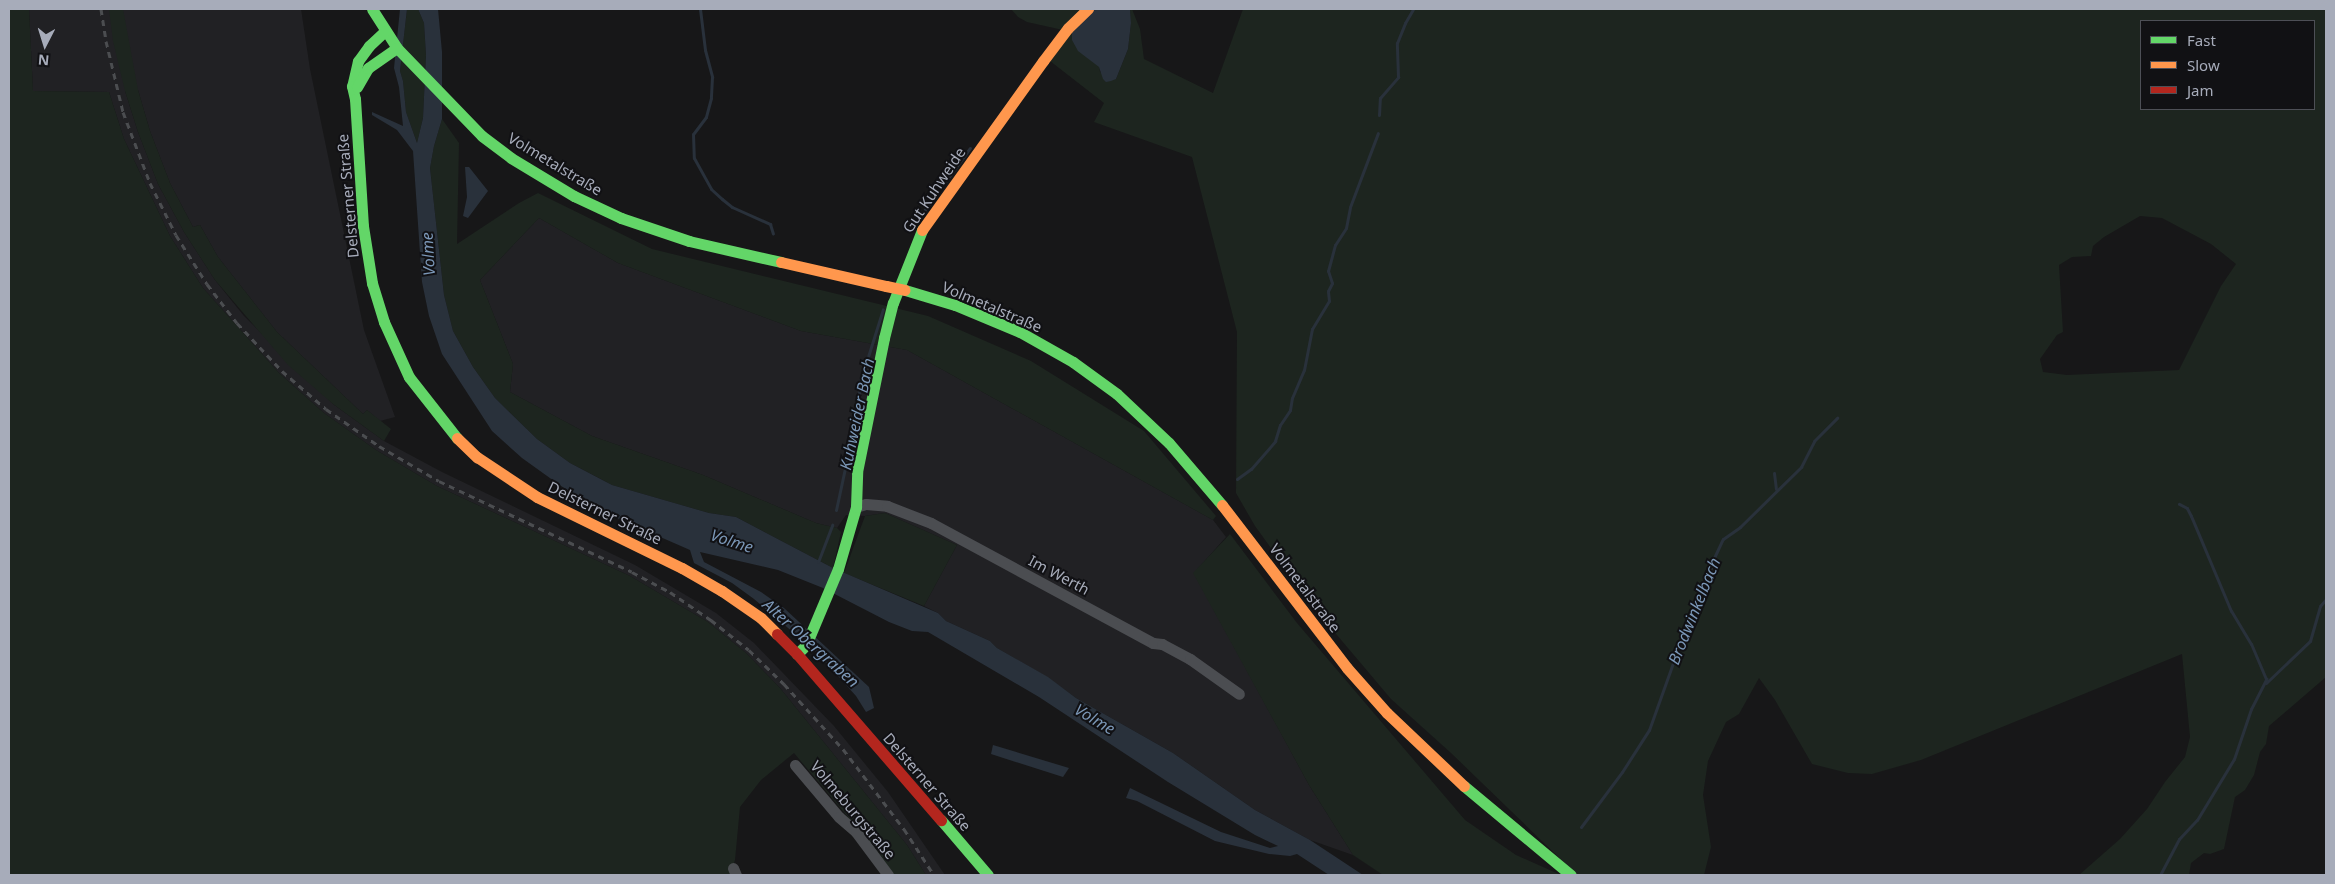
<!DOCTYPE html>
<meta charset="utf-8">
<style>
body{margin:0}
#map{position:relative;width:2335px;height:884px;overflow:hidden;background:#171718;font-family:"Noto Sans",sans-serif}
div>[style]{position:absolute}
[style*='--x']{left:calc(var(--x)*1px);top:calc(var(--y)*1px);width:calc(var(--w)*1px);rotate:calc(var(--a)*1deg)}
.built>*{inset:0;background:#212124}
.green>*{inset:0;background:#1d251f}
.water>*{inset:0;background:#29313b}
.stream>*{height:3px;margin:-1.5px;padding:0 1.5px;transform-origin:1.5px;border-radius:1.5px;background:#29313b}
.street>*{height:11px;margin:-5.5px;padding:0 5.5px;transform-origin:5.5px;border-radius:5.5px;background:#4b4d51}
.fast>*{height:11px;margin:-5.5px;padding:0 5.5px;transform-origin:5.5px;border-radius:5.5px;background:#63d668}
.slow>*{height:11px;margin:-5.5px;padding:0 5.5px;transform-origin:5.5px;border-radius:5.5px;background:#ff974d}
.jam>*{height:11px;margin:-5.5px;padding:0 5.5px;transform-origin:5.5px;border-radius:5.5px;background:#b3261e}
.rail>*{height:3px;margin-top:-1.5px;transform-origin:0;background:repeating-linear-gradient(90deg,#4b4d50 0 6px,transparent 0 11px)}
.slow-bridge>*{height:11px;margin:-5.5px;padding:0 5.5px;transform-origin:5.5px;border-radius:5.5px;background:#ff974d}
span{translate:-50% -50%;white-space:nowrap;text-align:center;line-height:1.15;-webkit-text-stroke:4px #111114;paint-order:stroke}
.street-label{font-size:15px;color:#a7acba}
.water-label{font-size:16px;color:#7b97b7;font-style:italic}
.frame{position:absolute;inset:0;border:10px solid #a7acba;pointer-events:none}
.legend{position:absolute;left:2140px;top:20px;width:175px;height:90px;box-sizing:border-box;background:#111114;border:1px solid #4d4f56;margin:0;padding:6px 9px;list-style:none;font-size:15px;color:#a7acba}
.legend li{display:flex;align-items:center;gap:10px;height:25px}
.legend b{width:25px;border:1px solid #4d4f56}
.north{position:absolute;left:20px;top:20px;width:50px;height:50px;-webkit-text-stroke:4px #111114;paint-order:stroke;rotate:185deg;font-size:14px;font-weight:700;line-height:20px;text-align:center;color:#a7acba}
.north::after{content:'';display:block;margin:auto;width:18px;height:22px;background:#a7acba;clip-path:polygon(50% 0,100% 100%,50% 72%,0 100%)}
</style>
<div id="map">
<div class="built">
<div style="clip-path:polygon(29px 9px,301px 9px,310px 69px,364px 330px,395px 417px,380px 421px,367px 410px,363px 414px,277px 332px,218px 257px,200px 225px,193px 227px,170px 183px,150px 131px,138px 90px,125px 91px,138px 132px,158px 184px,184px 232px,215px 280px,244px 316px,333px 404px,384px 441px,442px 472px,635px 565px,716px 613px,754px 643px,834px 726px,888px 792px,945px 875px,926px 875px,907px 845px,780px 688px,746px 653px,708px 622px,630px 576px,437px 486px,376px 450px,324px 413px,279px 373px,203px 288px,170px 236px,124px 139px,109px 92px,33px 91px)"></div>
<div style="clip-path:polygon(539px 218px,618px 263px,801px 331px,907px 350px,1213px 520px,1226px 537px,1194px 573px,1309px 785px,1353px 855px,1310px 840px,1255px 810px,1173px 753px,1076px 698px,1047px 677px,997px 648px,990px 641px,946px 621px,938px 613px,924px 606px,957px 545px,885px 513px,865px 516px,846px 515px,837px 528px,816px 523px,703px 475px,592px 436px,510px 392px,513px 364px,480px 280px)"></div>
</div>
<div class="green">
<div style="clip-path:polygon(9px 9px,29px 9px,33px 91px,109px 92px,124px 139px,170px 236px,203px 288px,279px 373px,324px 413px,376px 450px,437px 486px,630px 576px,708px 622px,746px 653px,780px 688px,907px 845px,926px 875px,894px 875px,881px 856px,794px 753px,761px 780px,740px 807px,735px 860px,730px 875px,9px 875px)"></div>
<div style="clip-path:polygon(109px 9px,123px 9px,138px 90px,150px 131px,170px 183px,193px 227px,200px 225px,218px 257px,277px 332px,363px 414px,367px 410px,391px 429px,384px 441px,333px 404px,288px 365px,215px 280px,184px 232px,158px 184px,138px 132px,125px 91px,113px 41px)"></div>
<div style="clip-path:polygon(407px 9px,418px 9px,424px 23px,426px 55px,423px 118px,417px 143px,406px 112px,403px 81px,400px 71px)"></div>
<div style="clip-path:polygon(evenodd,1011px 9px,1092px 9px,1100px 72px,1116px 79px,1128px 49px,1131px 23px,1130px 9px,1132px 9px,1140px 29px,1144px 59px,1213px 93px,1243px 9px,2326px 9px,2326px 677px,2269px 726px,2266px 744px,2260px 752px,2254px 775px,2245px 790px,2235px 797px,2224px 849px,2210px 854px,2204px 853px,2191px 863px,2189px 875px,2079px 875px,2120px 839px,2147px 809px,2165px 782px,2185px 757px,2190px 737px,2182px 654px,1921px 760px,1872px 774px,1848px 773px,1812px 764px,1775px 700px,1759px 678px,1739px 714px,1726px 722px,1708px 761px,1703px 795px,1711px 847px,1704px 875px,1577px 875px,1451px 753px,1391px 699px,1315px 609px,1255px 526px,1236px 493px,1237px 332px,1192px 157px,1094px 122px,1104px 103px,1050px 61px,1063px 30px,1027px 22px,1018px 17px,1011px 9px,2141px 21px,2314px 21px,2314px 109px,2141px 109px,2141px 21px,1011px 9px,2140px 216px,2162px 218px,2211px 244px,2236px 264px,2221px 286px,2179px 370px,2067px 375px,2043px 372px,2040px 359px,2057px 335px,2063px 332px,2059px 265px,2072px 257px,2091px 256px,2093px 246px,2104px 237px,2140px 216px)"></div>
<div style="clip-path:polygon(442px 119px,459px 143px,457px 244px,519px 203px,538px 193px,652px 249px,928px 316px,1031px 361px,1144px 431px,1216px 516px,1213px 520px,907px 350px,801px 331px,618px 263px,539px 218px,480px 280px,513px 364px,510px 392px,592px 436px,703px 475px,816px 523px,837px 528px,841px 532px,833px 568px,736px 517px,709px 513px,612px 485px,597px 477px,570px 463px,537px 439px,495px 398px,473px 367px,453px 331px,444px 295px,430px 168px,434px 146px)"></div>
<div style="clip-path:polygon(885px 513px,957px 545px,924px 606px,844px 573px,865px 516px)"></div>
<div style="clip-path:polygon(1230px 534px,1297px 623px,1465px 820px,1516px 855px,1561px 875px,1383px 875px,1353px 855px,1309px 785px,1193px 573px)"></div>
</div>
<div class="water">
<div style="clip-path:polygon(400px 9px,407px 9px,400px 71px,403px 81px,406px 112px,417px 143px,423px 118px,426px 55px,424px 23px,418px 9px,438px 9px,442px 52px,442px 119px,434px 146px,430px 168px,444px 295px,453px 331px,473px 367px,495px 398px,537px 439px,570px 463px,612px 485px,709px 513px,736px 517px,833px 568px,938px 613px,946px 621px,990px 641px,997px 648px,1048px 677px,1076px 698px,1173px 753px,1255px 810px,1310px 840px,1363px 875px,1329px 875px,1297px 854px,1290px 856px,1269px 854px,1215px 841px,1137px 801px,1126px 798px,1130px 788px,1221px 832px,1270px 848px,1278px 846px,1255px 835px,1168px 782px,1039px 697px,928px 632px,912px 631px,889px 622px,823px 588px,778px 570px,700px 552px,704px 562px,761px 592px,784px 608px,869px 687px,874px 708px,866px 712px,856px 696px,815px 651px,754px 599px,732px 583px,694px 563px,690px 550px,610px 515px,561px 486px,522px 458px,492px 431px,442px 354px,429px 316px,422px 282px,413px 151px,397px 130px,372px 115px,372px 112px,403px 126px,399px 87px,394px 68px)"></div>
<div style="clip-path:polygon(1092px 9px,1130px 9px,1131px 23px,1128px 49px,1116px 79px,1111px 81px,1106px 82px,1103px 79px,1099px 67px,1078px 51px,1072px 40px,1072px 33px)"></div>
<div style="clip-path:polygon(465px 167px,469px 167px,488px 191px,468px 218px,463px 216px,467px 197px)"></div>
<div style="clip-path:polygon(993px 745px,1069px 768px,1063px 777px,991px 754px)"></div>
</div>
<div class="stream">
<div style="--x:700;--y:9;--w:41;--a:83"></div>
<div style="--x:705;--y:50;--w:28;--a:75"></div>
<div style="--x:712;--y:77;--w:21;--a:93"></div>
<div style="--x:711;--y:98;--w:20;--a:105"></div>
<div style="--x:706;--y:117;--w:21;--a:127"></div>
<div style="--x:693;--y:134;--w:24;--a:88"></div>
<div style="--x:694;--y:158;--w:35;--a:61"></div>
<div style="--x:711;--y:189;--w:15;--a:42"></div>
<div style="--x:722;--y:199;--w:13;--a:39"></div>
<div style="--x:732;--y:207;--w:42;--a:24.1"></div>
<div style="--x:770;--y:224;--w:10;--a:73"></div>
<div style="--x:1379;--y:115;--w:17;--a:-87"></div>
<div style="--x:1380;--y:98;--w:28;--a:-49"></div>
<div style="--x:1398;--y:77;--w:34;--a:-92"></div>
<div style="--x:1397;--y:43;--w:22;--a:-68"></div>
<div style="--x:1405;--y:23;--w:16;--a:-60"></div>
<div style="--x:918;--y:219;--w:88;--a:-53.8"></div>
<div style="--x:1774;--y:473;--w:16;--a:83"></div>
<div style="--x:1237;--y:479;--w:17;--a:-36"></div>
<div style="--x:1251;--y:469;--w:37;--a:-49"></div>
<div style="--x:1275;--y:441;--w:17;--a:-73"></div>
<div style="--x:1280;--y:425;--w:18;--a:-56"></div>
<div style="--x:1290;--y:410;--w:12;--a:-81"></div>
<div style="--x:1292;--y:398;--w:30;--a:-67"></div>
<div style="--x:1304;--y:370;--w:42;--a:-79"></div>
<div style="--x:1312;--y:329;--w:33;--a:-59"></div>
<div style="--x:1329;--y:301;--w:10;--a:-96"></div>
<div style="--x:1328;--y:291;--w:9;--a:-63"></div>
<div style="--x:1332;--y:283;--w:13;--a:-108"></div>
<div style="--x:1328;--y:271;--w:27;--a:-75"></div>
<div style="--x:1335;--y:245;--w:20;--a:-57"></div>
<div style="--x:1346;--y:228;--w:21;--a:-79"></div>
<div style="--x:1350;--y:207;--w:79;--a:-69.3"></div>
<div style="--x:836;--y:510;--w:95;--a:-77.9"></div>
<div style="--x:856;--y:417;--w:38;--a:-83"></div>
<div style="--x:861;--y:379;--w:73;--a:-72.6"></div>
<div style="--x:818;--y:562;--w:40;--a:-69"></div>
<div style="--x:2266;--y:683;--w:61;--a:-43.7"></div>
<div style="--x:2310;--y:641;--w:36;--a:-74"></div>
<div style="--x:2320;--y:606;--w:9;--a:-49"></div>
<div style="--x:1581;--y:827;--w:69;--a:-53.3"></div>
<div style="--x:1622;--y:772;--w:50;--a:-57.3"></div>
<div style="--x:1649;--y:730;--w:113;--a:-70.3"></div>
<div style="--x:1687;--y:624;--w:47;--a:-64.5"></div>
<div style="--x:1707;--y:582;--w:23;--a:-75"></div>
<div style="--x:1713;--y:560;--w:23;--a:-65"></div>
<div style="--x:1723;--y:539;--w:21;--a:-35"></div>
<div style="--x:1740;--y:527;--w:86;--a:-44.5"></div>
<div style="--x:1801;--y:467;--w:29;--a:-63"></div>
<div style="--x:1814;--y:441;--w:33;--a:-45"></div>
<div style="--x:2160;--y:875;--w:41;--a:-62.2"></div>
<div style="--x:2179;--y:839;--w:26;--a:-47"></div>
<div style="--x:2197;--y:820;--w:71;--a:-58.8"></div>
<div style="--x:2234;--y:759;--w:53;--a:-71.2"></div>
<div style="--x:2251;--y:709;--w:34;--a:-63"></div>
<div style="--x:2266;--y:679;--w:38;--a:-113"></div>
<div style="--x:2251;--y:644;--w:39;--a:-121"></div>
<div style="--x:2231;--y:611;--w:103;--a:-112.8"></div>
<div style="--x:2191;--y:516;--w:9;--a:-117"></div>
<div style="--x:2187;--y:508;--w:9;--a:-153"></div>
</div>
<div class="street">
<div style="--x:856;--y:507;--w:10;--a:-17"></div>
<div style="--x:866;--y:504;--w:21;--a:5"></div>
<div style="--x:887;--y:506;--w:47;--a:21.1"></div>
<div style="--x:931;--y:523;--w:252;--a:28.4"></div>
<div style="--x:1153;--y:643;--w:9;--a:6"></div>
<div style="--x:1162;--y:644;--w:32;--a:28"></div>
<div style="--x:1190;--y:659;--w:60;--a:35.5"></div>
<div style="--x:795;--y:765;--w:68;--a:49.8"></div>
<div style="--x:839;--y:817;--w:23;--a:41"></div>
<div style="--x:856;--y:832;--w:54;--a:53.3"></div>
<div style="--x:733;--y:868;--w:8;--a:67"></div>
</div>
<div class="fast">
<div style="--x:372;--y:9;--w:46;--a:57.3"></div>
<div style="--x:397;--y:48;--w:122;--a:46"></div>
<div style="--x:482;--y:136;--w:36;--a:37"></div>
<div style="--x:511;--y:158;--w:74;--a:31.1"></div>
<div style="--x:574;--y:196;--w:52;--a:25.1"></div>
<div style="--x:621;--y:218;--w:72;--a:18.7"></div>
<div style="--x:689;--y:241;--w:94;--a:12.9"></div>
<div style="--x:385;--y:31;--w:22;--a:137"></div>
<div style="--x:369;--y:46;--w:19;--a:126"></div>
<div style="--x:358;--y:61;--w:26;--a:103"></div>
<div style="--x:352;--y:86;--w:13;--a:77"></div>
<div style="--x:355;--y:99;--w:127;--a:86.4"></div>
<div style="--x:363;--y:226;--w:58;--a:81"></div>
<div style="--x:372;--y:283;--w:41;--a:72.9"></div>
<div style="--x:384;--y:322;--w:60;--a:65.6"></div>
<div style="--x:409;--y:377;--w:78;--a:51.8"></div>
<div style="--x:357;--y:87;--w:22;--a:-60"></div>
<div style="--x:368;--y:68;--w:35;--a:-35"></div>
<div style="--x:905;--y:290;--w:52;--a:16.7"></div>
<div style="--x:955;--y:305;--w:70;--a:22.6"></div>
<div style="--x:1020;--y:332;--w:61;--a:29.5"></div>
<div style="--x:1073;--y:362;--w:54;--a:36"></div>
<div style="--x:1117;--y:394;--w:71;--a:43.3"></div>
<div style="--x:1169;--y:443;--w:82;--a:49.5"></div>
<div style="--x:797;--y:654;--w:13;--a:-45"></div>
<div style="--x:806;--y:645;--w:82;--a:-67.2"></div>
<div style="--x:838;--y:569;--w:65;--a:-73.8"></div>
<div style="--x:856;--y:507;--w:35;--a:-88"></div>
<div style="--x:857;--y:472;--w:137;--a:-78.6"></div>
<div style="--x:884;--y:338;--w:36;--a:-76"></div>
<div style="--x:893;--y:303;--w:79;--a:-68.3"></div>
<div style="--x:1464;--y:786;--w:139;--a:39.8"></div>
<div style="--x:941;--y:820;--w:72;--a:49.5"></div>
</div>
<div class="slow">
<div style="--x:922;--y:230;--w:208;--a:-54.4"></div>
<div style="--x:1043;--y:61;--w:41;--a:-52.9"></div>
<div style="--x:1068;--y:28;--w:28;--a:-44"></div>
<div style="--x:781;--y:262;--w:108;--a:12.9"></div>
<div style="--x:457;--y:438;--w:28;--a:44"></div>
<div style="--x:477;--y:457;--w:72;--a:33.7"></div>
<div style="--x:537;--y:497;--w:161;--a:26.1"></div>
<div style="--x:682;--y:568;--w:46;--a:29.9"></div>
<div style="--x:722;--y:591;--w:47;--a:34.7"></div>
<div style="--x:761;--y:618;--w:23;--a:45"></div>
<div style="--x:1222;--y:505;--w:205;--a:52.5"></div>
<div style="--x:1347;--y:668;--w:60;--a:48.4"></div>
<div style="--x:1387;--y:713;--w:106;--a:43.5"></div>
</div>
<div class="jam">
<div style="--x:777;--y:634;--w:28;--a:45"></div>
<div style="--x:797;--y:654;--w:220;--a:49.1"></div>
</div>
<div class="rail">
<div style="--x:101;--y:9;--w:32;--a:81"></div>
<div style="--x:106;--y:41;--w:73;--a:76.5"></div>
<div style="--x:123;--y:112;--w:76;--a:69.2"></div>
<div style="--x:150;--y:183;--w:58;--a:63.4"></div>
<div style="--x:176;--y:235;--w:58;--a:57.7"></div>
<div style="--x:207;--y:284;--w:49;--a:52.4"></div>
<div style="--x:237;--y:323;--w:66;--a:46.8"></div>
<div style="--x:282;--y:371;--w:58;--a:40.8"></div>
<div style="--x:326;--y:409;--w:65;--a:34.9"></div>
<div style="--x:379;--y:446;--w:69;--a:30.3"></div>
<div style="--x:439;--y:481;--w:213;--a:25.2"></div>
<div style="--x:632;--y:572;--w:43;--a:27.8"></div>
<div style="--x:670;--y:592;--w:50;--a:34.3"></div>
<div style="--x:711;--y:620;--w:48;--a:38.3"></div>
<div style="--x:749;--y:650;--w:49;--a:44.2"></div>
<div style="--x:784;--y:684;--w:88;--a:47.8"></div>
<div style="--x:843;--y:749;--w:101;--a:52.7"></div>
<div style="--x:904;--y:829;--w:55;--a:56.9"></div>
</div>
<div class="slow-bridge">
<div style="--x:886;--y:286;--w:19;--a:12"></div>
</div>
<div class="street-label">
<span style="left:555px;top:164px;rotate:31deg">Volmetalstraße</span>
<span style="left:934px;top:190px;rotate:-56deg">Gut Kuhweide</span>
<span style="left:348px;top:196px;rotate:-95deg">Delsterner Straße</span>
<span style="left:992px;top:307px;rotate:23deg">Volmetalstraße</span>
<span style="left:605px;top:513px;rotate:26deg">Delsterner Straße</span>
<span style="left:1059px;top:575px;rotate:28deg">Im Werth</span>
<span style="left:1305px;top:588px;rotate:53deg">Volmetalstraße</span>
<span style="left:927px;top:782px;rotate:49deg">Delsterner Straße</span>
<span style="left:853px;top:810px;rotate:50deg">Volmeburgstraße</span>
</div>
<div class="water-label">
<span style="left:428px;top:254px;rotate:-93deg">Volme</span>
<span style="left:857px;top:414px;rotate:-78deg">Kuhweider Bach</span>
<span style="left:732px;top:541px;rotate:18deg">Volme</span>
<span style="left:1694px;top:611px;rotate:-68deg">Brodwinkelbach</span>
<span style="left:811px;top:643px;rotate:42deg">Alter Obergraben</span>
<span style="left:1095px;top:719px;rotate:31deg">Volme</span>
</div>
<div class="frame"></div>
<ul class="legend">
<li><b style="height:6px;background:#63d668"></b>Fast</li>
<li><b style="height:6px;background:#ff974d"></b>Slow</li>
<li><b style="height:6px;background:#b3261e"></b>Jam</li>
</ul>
<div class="north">N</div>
</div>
